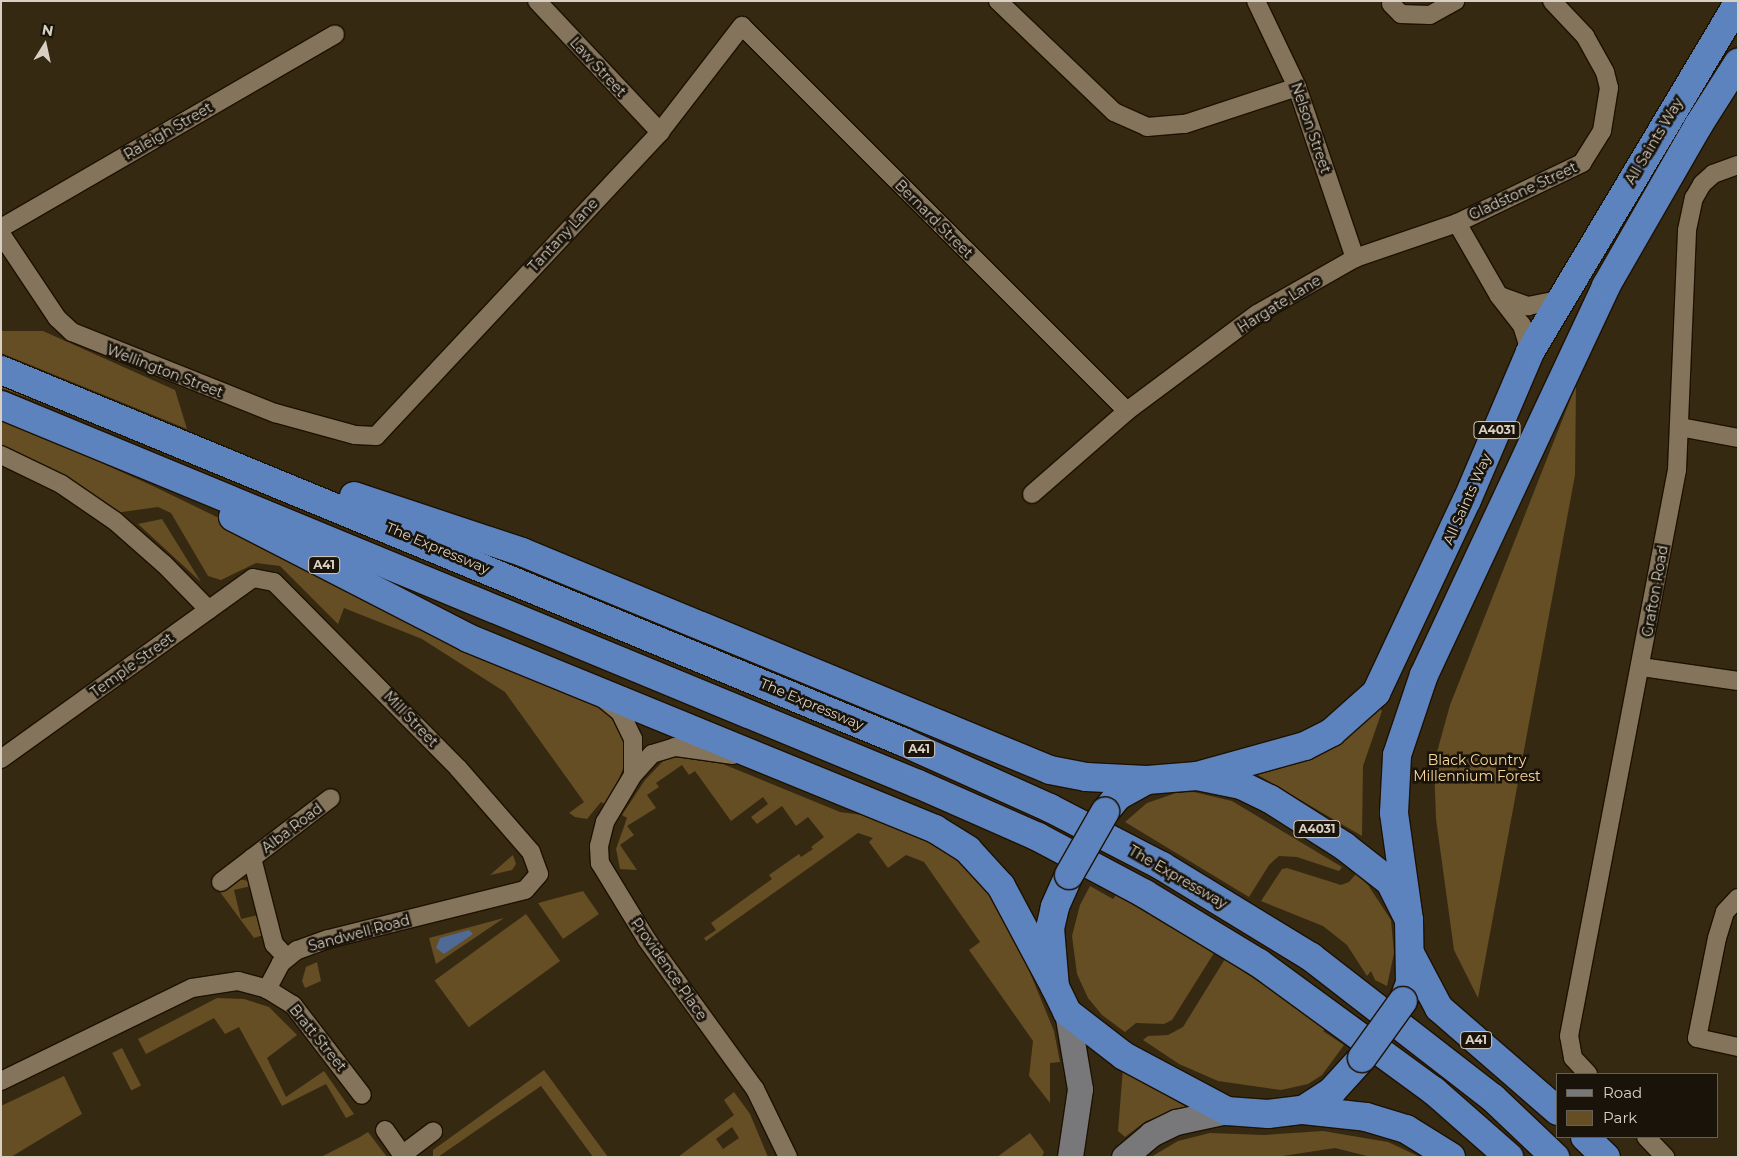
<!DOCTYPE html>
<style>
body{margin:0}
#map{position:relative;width:1739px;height:1158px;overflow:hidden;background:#362912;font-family:Montserrat,sans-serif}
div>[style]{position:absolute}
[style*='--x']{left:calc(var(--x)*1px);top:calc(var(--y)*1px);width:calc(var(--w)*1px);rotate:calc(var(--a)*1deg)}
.green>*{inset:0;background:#654d24;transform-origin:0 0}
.water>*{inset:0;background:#4f6a95}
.roads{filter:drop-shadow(1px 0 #1d1100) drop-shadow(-1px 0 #1d1100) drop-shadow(0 1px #1d1100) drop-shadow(0 -1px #1d1100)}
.street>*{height:18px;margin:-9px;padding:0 9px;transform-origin:9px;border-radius:9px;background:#84745c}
.secondary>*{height:25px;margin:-12.5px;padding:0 12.5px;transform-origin:12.5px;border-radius:12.5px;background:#78787a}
.highway>*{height:28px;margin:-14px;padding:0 14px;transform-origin:14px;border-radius:14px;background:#5d83bf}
.bridges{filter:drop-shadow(1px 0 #1d1100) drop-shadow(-1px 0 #1d1100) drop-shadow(0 1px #1d1100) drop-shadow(0 -1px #1d1100)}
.highway-bridge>*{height:28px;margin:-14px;padding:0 14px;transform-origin:14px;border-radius:14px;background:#5d83bf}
span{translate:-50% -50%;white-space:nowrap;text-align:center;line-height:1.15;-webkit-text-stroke:5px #191309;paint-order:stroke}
.shield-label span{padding:1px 4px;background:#191309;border:1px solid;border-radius:4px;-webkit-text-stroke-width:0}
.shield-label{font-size:12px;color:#d9d0c3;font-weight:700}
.street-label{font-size:14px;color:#d9d0c3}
.park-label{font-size:14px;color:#fbd79d}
.frame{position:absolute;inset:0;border:2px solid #d9d0c3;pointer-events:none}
.legend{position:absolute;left:1556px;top:1073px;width:162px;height:65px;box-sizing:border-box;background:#191309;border:1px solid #665f53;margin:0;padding:6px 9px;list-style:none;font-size:15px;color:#d9d0c3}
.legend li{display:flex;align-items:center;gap:10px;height:25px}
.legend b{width:25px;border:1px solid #665f53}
.north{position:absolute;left:20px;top:20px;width:50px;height:50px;-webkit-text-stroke:4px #191309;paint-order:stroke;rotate:10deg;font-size:14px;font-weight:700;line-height:20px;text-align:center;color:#d9d0c3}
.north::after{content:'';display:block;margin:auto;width:18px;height:22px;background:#d9d0c3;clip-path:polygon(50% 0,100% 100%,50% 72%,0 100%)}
</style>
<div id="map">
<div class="green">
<div style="clip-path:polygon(1px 331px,43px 331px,175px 390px,187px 429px,1px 353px)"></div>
<div style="clip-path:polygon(1px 383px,80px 415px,81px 418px,1px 388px)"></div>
<div style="clip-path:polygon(1576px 385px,1575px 475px,1478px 998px,1454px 950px,1436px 819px,1434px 763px,1450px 705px)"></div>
<div style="clip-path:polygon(1px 418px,153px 486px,590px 698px,608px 711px,622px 734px,626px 761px,614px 791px,606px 805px,601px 802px,587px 819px,575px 817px,569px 813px,584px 802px,505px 692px,422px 639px,344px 608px,338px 624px,280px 566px,256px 563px,221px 580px,208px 576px,171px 513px,158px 507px,115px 513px,1px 449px)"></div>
<div style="clip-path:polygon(162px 519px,201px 582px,138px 524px)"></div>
<div style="clip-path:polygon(1380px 708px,1382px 711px,1363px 766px,1362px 836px,1251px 771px,1347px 736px)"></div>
<div style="clip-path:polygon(677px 753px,701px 755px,840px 812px,885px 818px,959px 856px,988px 888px,1015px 936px,1054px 1031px,1060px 1062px,1050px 1063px,1050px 1103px,1029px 1076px,1033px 1041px,969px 950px,980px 942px,924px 862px,906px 855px,888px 868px,869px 842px,873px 838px,858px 833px,706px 941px,704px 938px,716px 930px,711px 923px,772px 879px,769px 875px,799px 854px,801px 857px,813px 849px,811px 847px,824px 837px,808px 817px,796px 826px,782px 806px,757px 824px,751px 817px,768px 804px,763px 797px,731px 821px,695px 771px,689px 775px,682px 765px,656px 783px,659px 787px,647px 795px,656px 808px,627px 826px,634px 835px,620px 845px,637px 870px,620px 869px,616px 849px,627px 818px,622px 815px,645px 780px,667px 757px)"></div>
<div style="clip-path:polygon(1194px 792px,1232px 801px,1342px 867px,1339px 871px,1297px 857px,1279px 856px,1269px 865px,1249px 897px,1125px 822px,1147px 803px,1176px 793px)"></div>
<div style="clip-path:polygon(513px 855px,516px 864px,512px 870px,490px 875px)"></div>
<div style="clip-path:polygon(1287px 868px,1341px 885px,1349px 882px,1356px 874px,1368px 885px,1391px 920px,1394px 953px,1387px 986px,1375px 980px,1371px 971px,1367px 976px,1347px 945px,1323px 926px,1261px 901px,1282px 869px)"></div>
<div style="clip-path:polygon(239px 879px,248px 881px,251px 886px,234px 890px,241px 919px,258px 915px,263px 935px,254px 938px,220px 892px)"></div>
<div style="clip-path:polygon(1090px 886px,1113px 899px,1116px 895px,1214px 953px,1172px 1020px,1164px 1024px,1136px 1023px,1125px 1032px,1102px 1015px,1088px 998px,1077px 974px,1072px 936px,1080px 905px)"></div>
<div style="clip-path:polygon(583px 891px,599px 914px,563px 939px,538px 903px)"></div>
<div style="left:526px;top:914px;width:58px;height:113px;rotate:54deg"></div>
<div style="clip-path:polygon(504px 918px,436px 964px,429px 938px)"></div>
<div style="clip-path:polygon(1225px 959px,1326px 1028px,1323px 1031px,1344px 1045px,1322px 1075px,1308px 1084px,1281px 1090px,1218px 1081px,1179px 1064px,1143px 1040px,1148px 1036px,1168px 1035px,1183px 1027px)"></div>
<div style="clip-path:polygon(317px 962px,321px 981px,305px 988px,302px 981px,306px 967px)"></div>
<div style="clip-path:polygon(217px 998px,244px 999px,269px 1007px,297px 1035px,267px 1058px,286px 1097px,324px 1071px,354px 1114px,346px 1118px,326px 1084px,282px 1106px,239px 1027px,225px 1034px,214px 1018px,146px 1054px,138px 1039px)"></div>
<div style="left:122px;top:1048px;width:42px;height:11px;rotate:63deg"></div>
<div style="clip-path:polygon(1123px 1068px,1186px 1107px,1146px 1121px,1125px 1137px,1118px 1131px)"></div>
<div style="clip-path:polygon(544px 1070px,608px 1157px,593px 1157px,541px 1086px,438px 1157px,433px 1157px,433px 1150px)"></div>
<div style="clip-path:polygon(64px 1076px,82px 1114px,11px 1157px,1px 1157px,1px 1106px)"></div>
<div style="clip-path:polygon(evenodd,734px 1092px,750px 1114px,768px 1157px,678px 1157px,734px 1115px,724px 1100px,734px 1092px,732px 1127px,739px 1138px,723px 1149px,716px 1139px,732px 1127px)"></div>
<div style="clip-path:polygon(1323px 1131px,1388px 1142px,1420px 1157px,1371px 1157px,1335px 1148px,1276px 1157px,1151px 1157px,1178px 1141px,1210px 1133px,1264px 1135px)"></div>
<div style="clip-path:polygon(368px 1132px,387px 1157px,321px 1157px,360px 1137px)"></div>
<div style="clip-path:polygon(1030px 1133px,1044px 1152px,1042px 1157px,997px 1157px)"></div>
</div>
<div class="water">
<div style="clip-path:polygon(469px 930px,473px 934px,444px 954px,436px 948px,440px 938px)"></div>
</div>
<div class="roads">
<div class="street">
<div style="--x:537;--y:1;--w:180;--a:46.8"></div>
<div style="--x:998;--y:1;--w:161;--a:43.7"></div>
<div style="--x:1114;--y:112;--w:36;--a:24"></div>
<div style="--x:1147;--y:127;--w:38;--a:-5"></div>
<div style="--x:1185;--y:124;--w:118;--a:-18.3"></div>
<div style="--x:1256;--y:1;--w:95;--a:64.5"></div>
<div style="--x:1297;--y:87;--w:181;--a:71.3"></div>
<div style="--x:1391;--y:4;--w:14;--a:45"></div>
<div style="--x:1401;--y:14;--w:29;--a:2"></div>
<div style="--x:1430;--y:15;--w:29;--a:-29"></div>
<div style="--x:1457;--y:223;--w:139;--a:-25.6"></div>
<div style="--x:1582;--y:163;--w:38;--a:-58"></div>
<div style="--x:1602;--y:131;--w:44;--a:-80.8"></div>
<div style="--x:1609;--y:88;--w:16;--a:-104"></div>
<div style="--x:1605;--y:72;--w:41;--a:-119.1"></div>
<div style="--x:1585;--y:36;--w:48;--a:-133.3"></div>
<div style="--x:1;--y:228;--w:386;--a:-30.1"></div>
<div style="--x:1;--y:234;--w:101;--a:56.3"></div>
<div style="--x:57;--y:318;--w:21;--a:43"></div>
<div style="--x:72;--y:332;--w:219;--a:21.8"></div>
<div style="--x:275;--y:413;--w:83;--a:15.4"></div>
<div style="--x:355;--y:435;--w:21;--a:3"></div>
<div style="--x:376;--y:436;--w:416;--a:-46.9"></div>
<div style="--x:660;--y:132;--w:134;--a:-52.3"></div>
<div style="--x:742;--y:26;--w:544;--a:45"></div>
<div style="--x:1500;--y:296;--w:30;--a:20"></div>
<div style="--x:1528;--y:306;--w:33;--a:-11"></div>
<div style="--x:1680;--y:427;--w:59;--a:10.7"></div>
<div style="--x:1;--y:455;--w:67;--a:25.8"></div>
<div style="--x:61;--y:484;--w:65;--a:34.4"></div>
<div style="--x:115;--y:521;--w:65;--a:41.3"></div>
<div style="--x:164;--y:564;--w:64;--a:45.6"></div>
<div style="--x:1032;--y:494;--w:126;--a:-41.1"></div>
<div style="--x:1127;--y:411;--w:162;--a:-36.7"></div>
<div style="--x:1257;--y:314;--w:113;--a:-29.7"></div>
<div style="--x:1355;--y:258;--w:108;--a:-18.9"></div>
<div style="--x:1457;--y:223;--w:84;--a:60.1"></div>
<div style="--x:1499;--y:296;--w:37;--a:52"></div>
<div style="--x:1522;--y:325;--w:28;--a:73"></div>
<div style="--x:1641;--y:667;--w:98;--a:8.2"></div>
<div style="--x:605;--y:700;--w:19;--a:39"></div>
<div style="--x:620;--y:712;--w:30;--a:64"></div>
<div style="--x:633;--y:739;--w:36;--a:90"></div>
<div style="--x:733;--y:755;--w:59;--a:-172.1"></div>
<div style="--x:675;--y:747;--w:24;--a:163"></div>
<div style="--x:652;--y:754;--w:28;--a:132"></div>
<div style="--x:633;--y:775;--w:55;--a:120.8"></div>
<div style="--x:605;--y:822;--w:25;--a:104"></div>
<div style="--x:599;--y:846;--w:17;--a:87"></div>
<div style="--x:600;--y:863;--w:90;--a:58.6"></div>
<div style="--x:647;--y:940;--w:184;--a:54.1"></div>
<div style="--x:755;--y:1089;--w:76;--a:64.1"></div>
<div style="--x:1;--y:759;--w:310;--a:-35.7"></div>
<div style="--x:253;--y:578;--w:21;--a:11"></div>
<div style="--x:274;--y:582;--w:262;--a:45.3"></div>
<div style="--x:458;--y:768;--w:111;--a:49"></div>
<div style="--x:531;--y:852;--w:23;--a:70"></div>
<div style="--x:539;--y:874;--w:21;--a:131"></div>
<div style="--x:525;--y:890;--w:203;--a:166"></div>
<div style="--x:328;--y:939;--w:33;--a:160"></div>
<div style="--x:297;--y:950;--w:21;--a:141"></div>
<div style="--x:281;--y:963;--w:30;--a:118"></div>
<div style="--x:252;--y:858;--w:89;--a:75.7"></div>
<div style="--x:274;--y:944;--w:19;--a:47"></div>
<div style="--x:221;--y:882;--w:138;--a:-37.4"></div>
<div style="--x:1738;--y:898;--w:19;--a:133"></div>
<div style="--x:1725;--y:912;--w:27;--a:107"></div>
<div style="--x:1717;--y:938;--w:102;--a:101.3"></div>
<div style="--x:1697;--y:1038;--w:42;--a:12.4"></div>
<div style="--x:1588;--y:1074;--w:22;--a:-133"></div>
<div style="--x:1573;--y:1058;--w:22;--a:-100"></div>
<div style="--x:1569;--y:1036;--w:576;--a:-79.2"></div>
<div style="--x:1677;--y:470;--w:240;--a:-87.6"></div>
<div style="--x:1687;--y:230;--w:33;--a:-78"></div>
<div style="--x:1694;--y:198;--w:16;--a:-60"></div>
<div style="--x:1702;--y:184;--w:15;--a:-42"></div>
<div style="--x:1713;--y:174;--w:27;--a:-20"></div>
<div style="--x:1;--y:1081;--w:212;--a:-26"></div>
<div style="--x:192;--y:988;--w:47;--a:-8.7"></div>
<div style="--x:238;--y:981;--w:30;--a:15"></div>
<div style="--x:267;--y:989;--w:31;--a:32"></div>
<div style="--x:293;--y:1005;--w:113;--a:52.5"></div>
<div style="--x:385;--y:1130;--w:33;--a:55"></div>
<div style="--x:1646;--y:1137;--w:28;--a:46"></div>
<div style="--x:402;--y:1155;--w:39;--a:-37"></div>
</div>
<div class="secondary">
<div style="--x:1067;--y:1012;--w:78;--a:80.4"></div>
<div style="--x:1080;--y:1089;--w:69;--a:98.4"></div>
<div style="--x:1124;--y:1157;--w:35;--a:-40"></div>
<div style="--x:1151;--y:1134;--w:28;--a:-26"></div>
<div style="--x:1176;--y:1122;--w:52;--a:-12.2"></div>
</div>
<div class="highway">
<div style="--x:1;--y:370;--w:976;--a:22.41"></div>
<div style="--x:903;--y:742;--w:161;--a:24.2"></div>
<div style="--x:1050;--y:808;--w:126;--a:27.4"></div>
<div style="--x:1162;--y:866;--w:175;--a:31.4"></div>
<div style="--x:1311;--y:957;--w:230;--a:37.8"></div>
<div style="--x:1493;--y:1098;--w:86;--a:43.6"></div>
<div style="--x:1;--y:405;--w:992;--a:22.46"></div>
<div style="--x:918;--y:784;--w:131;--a:23.8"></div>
<div style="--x:1038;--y:837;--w:121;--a:28"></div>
<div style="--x:1145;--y:894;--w:133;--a:31.2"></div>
<div style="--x:1259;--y:963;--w:217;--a:36.2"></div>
<div style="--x:1434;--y:1091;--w:100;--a:41.3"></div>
<div style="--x:354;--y:496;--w:177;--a:18.4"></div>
<div style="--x:522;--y:552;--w:571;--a:22.43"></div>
<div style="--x:1050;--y:770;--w:37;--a:11"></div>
<div style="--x:1086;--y:777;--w:61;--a:2.8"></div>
<div style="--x:233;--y:517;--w:264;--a:27.2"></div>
<div style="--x:468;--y:638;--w:505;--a:22.24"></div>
<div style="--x:935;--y:829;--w:39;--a:32"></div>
<div style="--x:968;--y:850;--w:49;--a:47.5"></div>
<div style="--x:1001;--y:886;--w:115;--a:61.9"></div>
<div style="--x:1197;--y:776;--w:112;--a:-15.5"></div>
<div style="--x:1305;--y:746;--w:30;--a:-27"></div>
<div style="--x:1332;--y:732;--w:59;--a:-41.6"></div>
<div style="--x:1376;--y:693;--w:213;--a:-64.8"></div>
<div style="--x:1467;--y:500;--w:161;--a:-66.9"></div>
<div style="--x:1530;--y:352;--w:406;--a:-59.2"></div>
<div style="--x:1105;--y:812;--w:21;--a:-51"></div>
<div style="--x:1118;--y:796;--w:33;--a:-29"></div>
<div style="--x:1147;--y:780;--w:50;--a:-4.6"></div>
<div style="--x:1197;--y:776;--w:45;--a:11.6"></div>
<div style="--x:1241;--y:785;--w:32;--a:26"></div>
<div style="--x:1270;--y:799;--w:88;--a:32.4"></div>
<div style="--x:1344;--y:846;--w:58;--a:38"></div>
<div style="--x:1390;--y:882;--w:42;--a:63.4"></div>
<div style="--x:1409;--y:920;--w:63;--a:89.1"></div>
<div style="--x:1410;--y:983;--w:19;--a:111"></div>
<div style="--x:1069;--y:875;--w:35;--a:114"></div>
<div style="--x:1055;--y:907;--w:22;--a:103"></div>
<div style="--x:1050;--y:928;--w:59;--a:85.2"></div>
<div style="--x:1055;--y:987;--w:28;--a:64"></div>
<div style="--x:1067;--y:1012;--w:72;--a:37.7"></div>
<div style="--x:1124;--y:1056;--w:117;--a:28.1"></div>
<div style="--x:1227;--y:1111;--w:41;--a:4.2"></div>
<div style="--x:1268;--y:1114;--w:35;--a:-7"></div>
<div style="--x:1303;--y:1110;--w:35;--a:-33"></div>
<div style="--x:1332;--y:1091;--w:45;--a:-47.7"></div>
<div style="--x:1409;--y:920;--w:108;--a:-98"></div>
<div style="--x:1394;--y:813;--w:58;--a:-87"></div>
<div style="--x:1397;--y:755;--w:84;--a:-71.4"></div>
<div style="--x:1424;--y:675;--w:429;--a:-64.9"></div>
<div style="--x:1606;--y:286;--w:185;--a:-60.1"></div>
<div style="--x:1698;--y:126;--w:75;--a:-57.6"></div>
<div style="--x:1411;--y:955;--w:60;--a:62.2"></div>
<div style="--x:1439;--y:1008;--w:157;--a:40.9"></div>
<div style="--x:1303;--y:1110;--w:63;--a:6.3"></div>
<div style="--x:1366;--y:1117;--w:42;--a:16.7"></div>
<div style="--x:1406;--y:1129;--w:53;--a:31.9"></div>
<div style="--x:1585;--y:1137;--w:29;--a:44"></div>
</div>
</div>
<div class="bridges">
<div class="highway-bridge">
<div style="--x:1069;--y:875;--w:73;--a:-60.3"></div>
<div style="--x:1362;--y:1058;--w:70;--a:-54.3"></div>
</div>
</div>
<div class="shield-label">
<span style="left:1497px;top:430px">A4031</span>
<span style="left:324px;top:565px">A41</span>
<span style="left:919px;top:749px">A41</span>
<span style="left:1317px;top:829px">A4031</span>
<span style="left:1476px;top:1040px">A41</span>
</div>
<div class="street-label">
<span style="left:598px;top:67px;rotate:47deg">Law Street</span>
<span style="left:1311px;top:128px;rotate:71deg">Nelson Street</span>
<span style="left:168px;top:131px;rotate:-30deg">Raleigh Street</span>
<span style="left:1654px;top:141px;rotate:-59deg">All Saints Way</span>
<span style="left:1523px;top:191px;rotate:-25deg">Gladstone Street</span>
<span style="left:934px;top:219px;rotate:45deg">Bernard Street</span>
<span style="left:563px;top:235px;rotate:-47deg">Tantany Lane</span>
<span style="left:1279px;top:304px;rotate:-32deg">Hargate Lane</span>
<span style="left:165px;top:371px;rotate:21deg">Wellington Street</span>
<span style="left:1467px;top:499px;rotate:-66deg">All Saints Way</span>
<span style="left:438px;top:548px;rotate:23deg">The Expressway</span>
<span style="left:1655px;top:591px;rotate:-80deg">Grafton Road</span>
<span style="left:132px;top:665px;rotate:-36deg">Temple Street</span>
<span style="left:812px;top:704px;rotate:23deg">The Expressway</span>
<span style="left:411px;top:719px;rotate:46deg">Mill Street</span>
<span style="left:292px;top:828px;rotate:-37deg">Alba Road</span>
<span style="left:1178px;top:877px;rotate:30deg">The Expressway</span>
<span style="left:359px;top:933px;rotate:-15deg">Sandwell Road</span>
<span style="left:669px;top:969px;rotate:55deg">Providence Place</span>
<span style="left:318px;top:1038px;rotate:51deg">Bratt Street</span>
</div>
<div class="park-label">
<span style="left:1477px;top:768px">Black Country<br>Millennium Forest</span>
</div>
<div class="frame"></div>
<ul class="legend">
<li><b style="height:6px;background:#78787a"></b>Road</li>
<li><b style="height:14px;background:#654d24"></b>Park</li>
</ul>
<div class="north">N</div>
</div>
